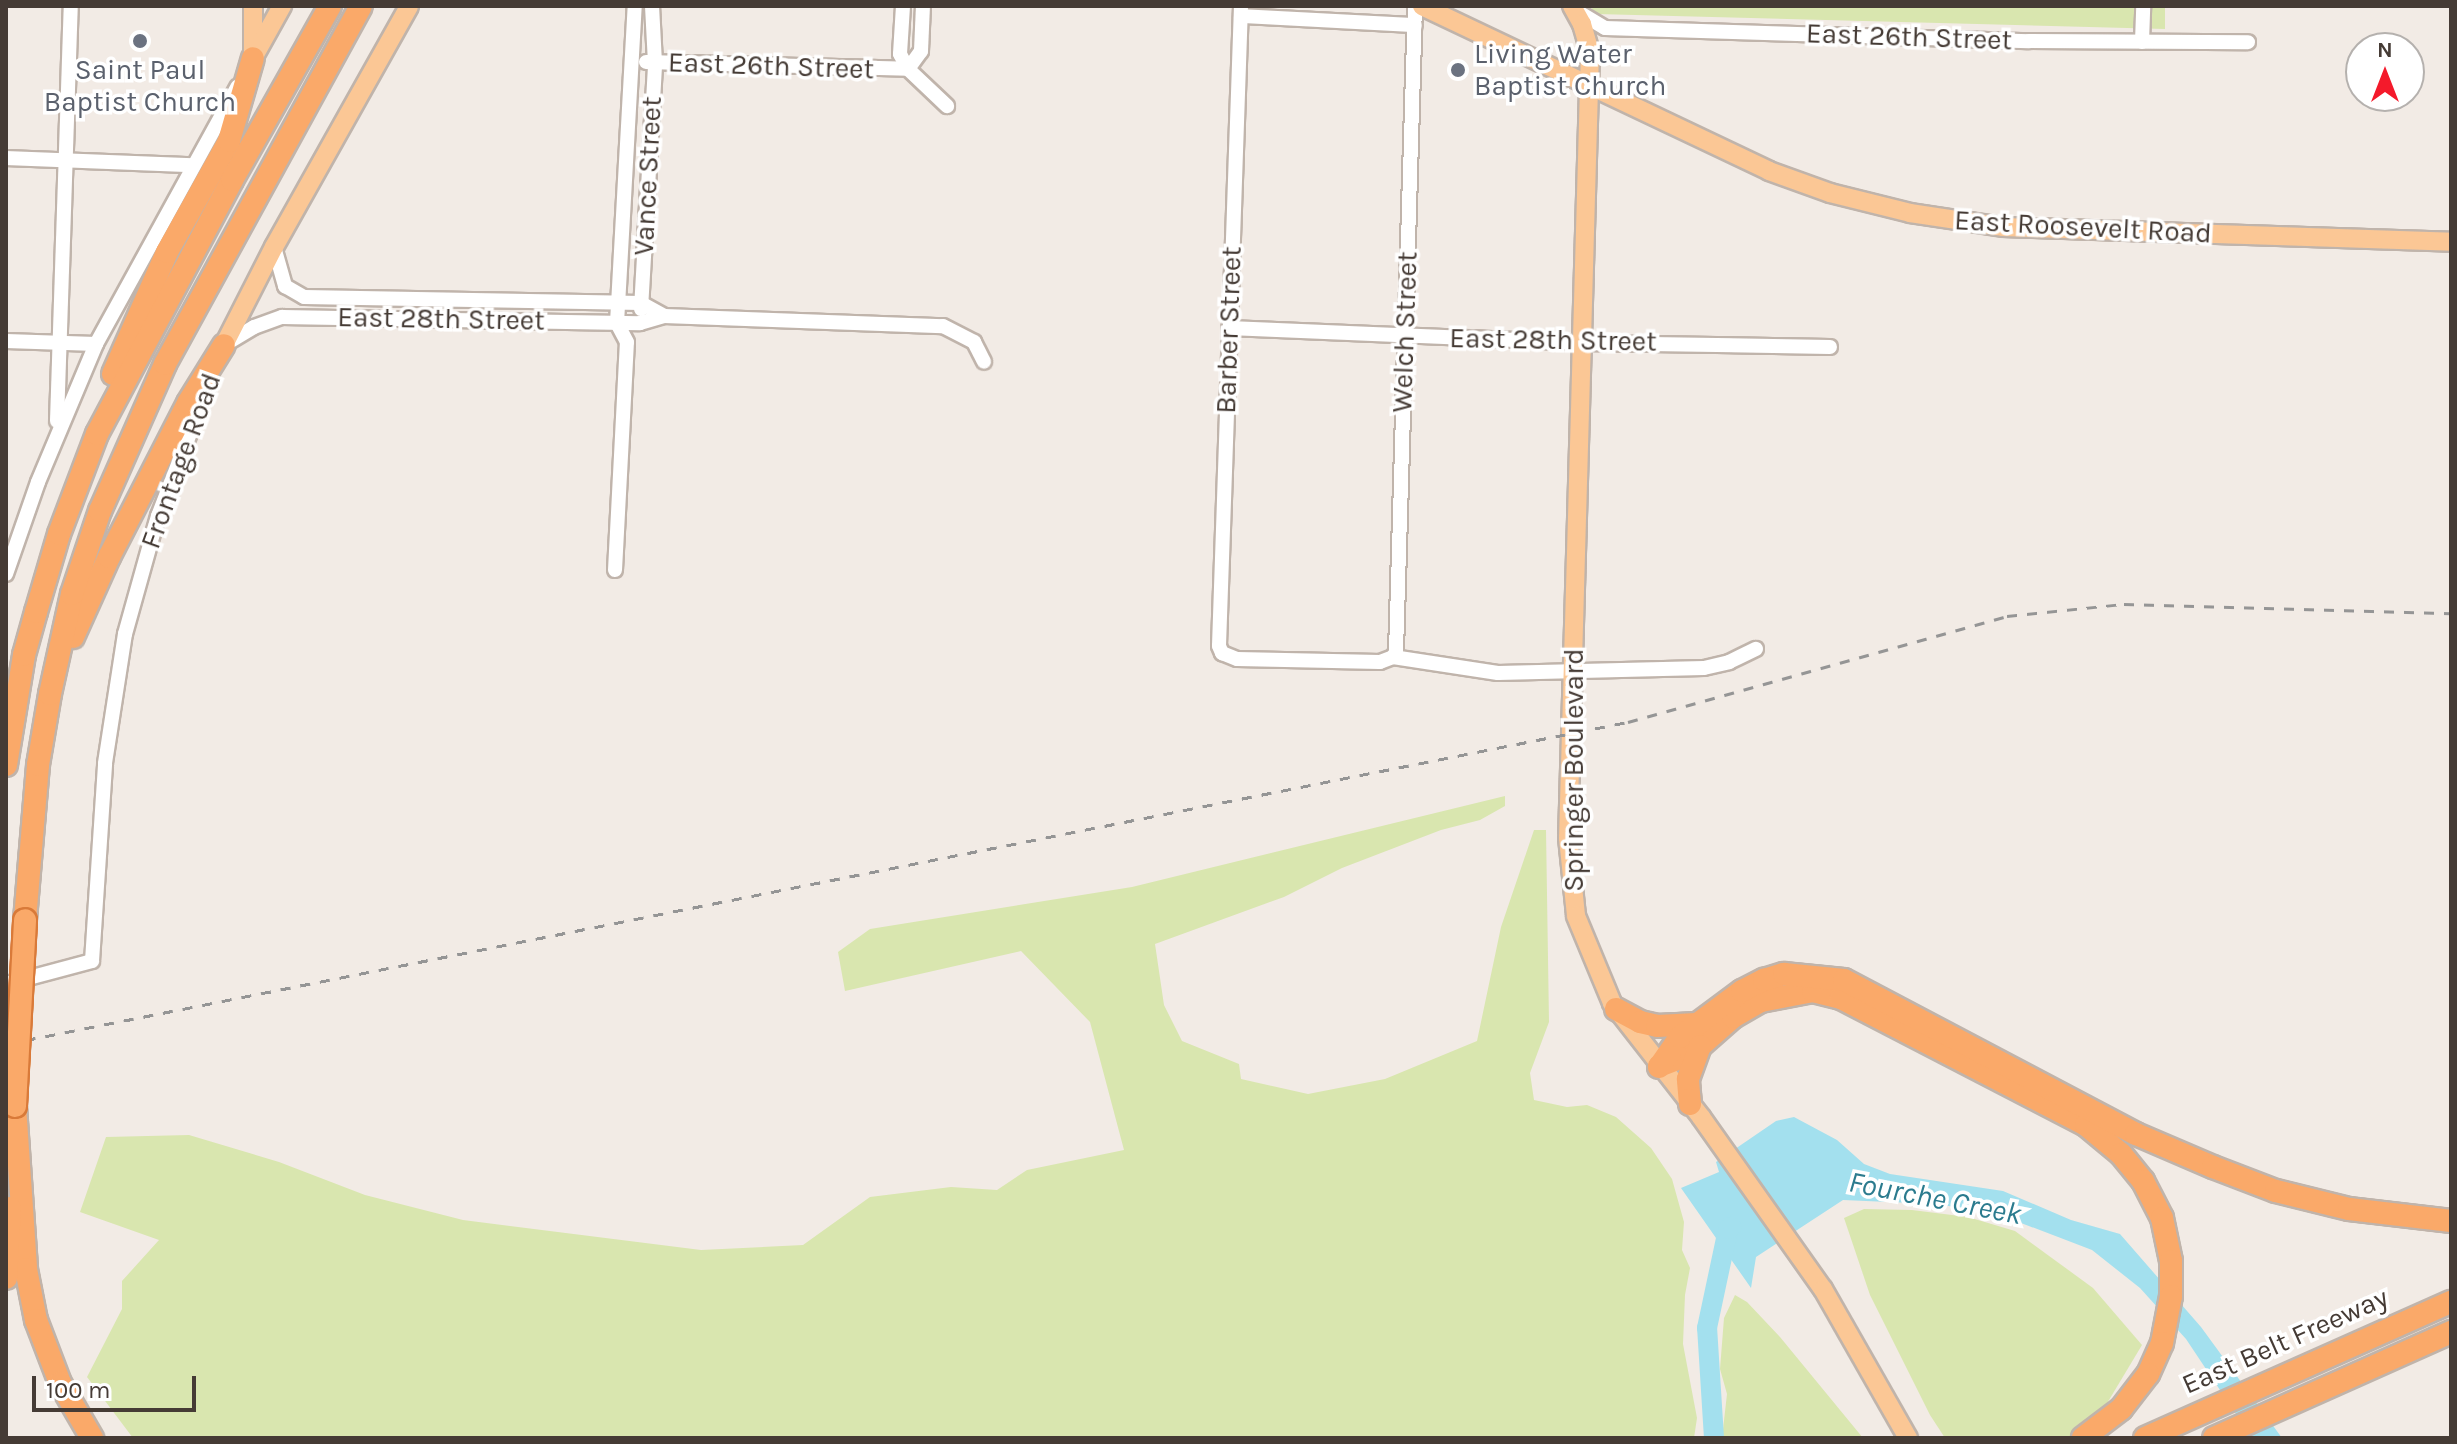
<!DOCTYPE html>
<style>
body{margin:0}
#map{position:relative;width:2457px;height:1444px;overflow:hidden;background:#f2ebe5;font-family:Karla,sans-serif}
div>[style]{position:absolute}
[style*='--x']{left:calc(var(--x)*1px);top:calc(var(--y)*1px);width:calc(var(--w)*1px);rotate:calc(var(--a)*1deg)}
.green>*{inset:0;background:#d9e6af}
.water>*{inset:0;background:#a3e0ee}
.river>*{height:20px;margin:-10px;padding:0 10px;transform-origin:10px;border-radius:10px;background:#a3e0ee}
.roads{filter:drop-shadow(2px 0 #c0b4ab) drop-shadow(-2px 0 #c0b4ab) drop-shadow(0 2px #c0b4ab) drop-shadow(0 -2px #c0b4ab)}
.minor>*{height:14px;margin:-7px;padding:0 7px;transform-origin:7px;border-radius:7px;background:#fff}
.major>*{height:18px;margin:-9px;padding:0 9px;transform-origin:9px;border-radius:9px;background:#fbc795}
.highway>*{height:22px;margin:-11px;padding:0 11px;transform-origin:11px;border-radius:11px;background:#faa969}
.rail>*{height:3px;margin-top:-1.5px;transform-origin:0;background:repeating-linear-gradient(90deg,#959595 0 10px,transparent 0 20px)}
.bridges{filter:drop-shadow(2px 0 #d97a39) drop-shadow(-2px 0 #d97a39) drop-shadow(0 2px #d97a39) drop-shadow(0 -2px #d97a39)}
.highway-bridge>*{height:22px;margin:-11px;padding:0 11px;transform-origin:11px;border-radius:11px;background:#faa969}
.dots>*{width:22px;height:22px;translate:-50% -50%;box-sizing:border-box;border:4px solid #fff;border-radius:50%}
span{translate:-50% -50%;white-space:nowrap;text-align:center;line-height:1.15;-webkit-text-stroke:7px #fff;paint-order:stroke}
.street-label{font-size:28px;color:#453b35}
.worship-label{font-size:28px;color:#5b616d}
.left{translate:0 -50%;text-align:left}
.water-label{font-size:30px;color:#2b7b8e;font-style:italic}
.frame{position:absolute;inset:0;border:8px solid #453b35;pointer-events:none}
.north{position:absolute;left:2345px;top:32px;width:80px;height:80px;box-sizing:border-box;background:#fff;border:2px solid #b5b1ae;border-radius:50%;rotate:0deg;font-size:22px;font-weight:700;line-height:32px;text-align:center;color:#453b35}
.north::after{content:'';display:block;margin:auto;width:28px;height:36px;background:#f41a2b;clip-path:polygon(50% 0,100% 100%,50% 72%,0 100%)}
.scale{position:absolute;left:32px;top:1376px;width:164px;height:36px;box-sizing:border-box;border:4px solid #453b35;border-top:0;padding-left:10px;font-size:24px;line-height:28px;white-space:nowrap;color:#453b35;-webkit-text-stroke:6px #fff;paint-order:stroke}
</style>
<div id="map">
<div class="green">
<div style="clip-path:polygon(1590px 6px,2165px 6px,2165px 29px,1596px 14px)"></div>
<div style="clip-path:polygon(1505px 796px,1505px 806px,1480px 820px,1441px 830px,1342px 868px,1284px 897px,1155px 944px,1164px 1005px,1182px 1041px,1239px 1064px,1241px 1079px,1308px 1094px,1385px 1079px,1477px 1041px,1501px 927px,1534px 830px,1546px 830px,1549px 1022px,1530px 1073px,1534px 1100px,1567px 1107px,1587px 1105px,1616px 1117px,1651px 1148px,1672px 1179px,1684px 1222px,1682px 1250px,1690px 1268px,1685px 1295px,1683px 1344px,1697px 1418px,1694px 1438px,133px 1438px,87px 1377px,122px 1309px,122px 1281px,159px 1240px,80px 1212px,106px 1137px,189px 1135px,279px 1162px,365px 1195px,463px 1220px,701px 1250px,803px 1245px,870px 1197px,951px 1187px,997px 1190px,1027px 1170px,1124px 1150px,1090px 1022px,1021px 951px,845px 991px,838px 952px,870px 929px,1132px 887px)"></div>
<div style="clip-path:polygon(1864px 1209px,1912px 1210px,1968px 1217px,2015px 1231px,2093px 1288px,2142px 1345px,2097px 1420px,2070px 1438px,1945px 1438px,1930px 1415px,1870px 1295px,1844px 1218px)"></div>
<div style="clip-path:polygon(1735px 1295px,1747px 1302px,1780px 1337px,1863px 1438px,1722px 1438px,1727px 1394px,1720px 1369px,1724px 1318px)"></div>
</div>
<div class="water">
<div style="clip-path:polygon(1794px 1117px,1837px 1140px,1864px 1164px,1890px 1174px,2003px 1191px,2071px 1220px,2120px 1234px,2201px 1327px,2282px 1438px,2252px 1438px,2186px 1339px,2140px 1288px,2092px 1250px,1995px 1213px,1935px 1204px,1843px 1200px,1756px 1257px,1751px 1288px,1681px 1188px,1719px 1172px,1716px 1162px,1776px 1121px)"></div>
</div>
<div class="river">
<div style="--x:1714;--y:1438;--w:110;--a:-93.6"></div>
<div style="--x:1707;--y:1328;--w:101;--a:-78"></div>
<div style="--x:1728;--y:1229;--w:4;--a:-34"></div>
</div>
<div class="roads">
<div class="minor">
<div style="--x:903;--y:6;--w:48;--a:93.6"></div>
<div style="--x:900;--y:54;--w:17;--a:62"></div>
<div style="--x:908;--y:69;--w:54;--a:43.5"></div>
<div style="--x:1241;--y:6;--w:640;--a:91.97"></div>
<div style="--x:1219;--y:646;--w:8;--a:67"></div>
<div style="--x:1222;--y:653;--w:16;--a:22"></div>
<div style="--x:1237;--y:659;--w:143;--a:1.2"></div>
<div style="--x:1380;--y:662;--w:14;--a:-21"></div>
<div style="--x:1393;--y:657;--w:106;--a:8.7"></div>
<div style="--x:1498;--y:673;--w:206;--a:-1.4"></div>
<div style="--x:1704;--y:668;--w:26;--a:-13"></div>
<div style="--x:1729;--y:662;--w:30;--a:-26"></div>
<div style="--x:1575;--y:10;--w:35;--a:31"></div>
<div style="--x:1605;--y:28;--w:424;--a:1.8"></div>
<div style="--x:2029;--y:41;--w:219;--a:0.3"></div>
<div style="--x:1241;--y:16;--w:174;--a:3"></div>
<div style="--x:2142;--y:42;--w:36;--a:-88"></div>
<div style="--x:646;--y:62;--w:262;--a:1.5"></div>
<div style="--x:908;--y:69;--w:22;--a:-54"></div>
<div style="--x:921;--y:51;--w:45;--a:-87.5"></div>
<div style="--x:6;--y:158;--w:186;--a:2.2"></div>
<div style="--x:274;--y:247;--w:41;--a:74.2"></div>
<div style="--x:285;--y:286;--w:22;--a:30"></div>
<div style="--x:304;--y:297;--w:337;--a:1"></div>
<div style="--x:641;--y:303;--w:26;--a:29"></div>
<div style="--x:641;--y:309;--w:246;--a:-86.7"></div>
<div style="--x:655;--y:63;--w:57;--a:-93"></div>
<div style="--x:1229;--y:328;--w:353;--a:2.4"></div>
<div style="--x:1582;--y:343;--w:248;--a:0.9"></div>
<div style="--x:6;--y:341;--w:90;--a:1.9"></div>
<div style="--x:224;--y:345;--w:35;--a:-31"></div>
<div style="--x:254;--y:327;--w:30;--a:-20"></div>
<div style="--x:282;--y:317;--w:358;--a:1"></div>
<div style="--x:640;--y:323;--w:25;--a:-16"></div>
<div style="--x:664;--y:316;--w:279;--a:2.1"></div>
<div style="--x:943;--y:326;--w:35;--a:27"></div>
<div style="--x:974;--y:342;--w:22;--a:63"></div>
<div style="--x:57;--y:421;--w:415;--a:-88.1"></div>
<div style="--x:615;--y:570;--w:228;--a:-87"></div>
<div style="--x:627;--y:342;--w:21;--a:-118"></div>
<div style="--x:617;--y:323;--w:318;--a:-86.8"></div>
<div style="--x:6;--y:574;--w:97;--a:-70.8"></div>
<div style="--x:38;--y:482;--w:150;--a:-67.2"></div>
<div style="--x:96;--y:344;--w:294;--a:-61.2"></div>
<div style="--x:1393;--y:657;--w:6;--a:-59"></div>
<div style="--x:1396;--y:652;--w:646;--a:-88.32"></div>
<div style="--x:6;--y:984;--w:89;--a:-15"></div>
<div style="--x:92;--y:961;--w:198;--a:-86.2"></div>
<div style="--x:105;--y:763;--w:131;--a:-81.2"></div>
<div style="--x:125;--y:634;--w:123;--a:-74.4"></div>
<div style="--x:158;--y:516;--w:138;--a:-68.8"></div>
</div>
<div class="major">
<div style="--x:253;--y:6;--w:49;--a:90"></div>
<div style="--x:1422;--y:6;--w:384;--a:25.4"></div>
<div style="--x:1769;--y:171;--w:65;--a:19.8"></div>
<div style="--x:1830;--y:193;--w:82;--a:14"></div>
<div style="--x:1910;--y:213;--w:95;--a:8.5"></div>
<div style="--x:2004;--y:227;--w:447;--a:1.9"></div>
<div style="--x:1572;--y:6;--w:21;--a:61"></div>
<div style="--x:1582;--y:24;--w:29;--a:74"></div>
<div style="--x:1590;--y:52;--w:786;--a:91.6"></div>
<div style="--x:1568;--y:838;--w:78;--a:84.1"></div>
<div style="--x:1576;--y:916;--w:94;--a:67.5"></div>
<div style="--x:1612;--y:1003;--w:145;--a:52"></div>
<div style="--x:1701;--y:1117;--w:211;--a:54.7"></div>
<div style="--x:1823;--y:1289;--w:172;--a:60.3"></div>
<div style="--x:253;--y:58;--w:60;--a:-60.9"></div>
<div style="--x:224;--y:345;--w:110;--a:-63"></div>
<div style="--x:274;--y:247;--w:276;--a:-60.7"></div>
</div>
<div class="highway">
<div style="--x:113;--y:374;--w:133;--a:-66.1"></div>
<div style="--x:167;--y:252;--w:127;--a:-60.8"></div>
<div style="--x:229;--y:141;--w:86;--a:-73.9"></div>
<div style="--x:73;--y:637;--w:88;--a:-65.8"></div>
<div style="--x:109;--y:557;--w:173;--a:-62.8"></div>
<div style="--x:188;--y:403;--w:68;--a:-58.2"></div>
<div style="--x:6;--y:765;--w:111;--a:-80.7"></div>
<div style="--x:24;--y:655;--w:45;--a:-74.4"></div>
<div style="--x:36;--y:612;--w:81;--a:-73.6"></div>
<div style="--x:59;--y:534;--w:107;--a:-69.2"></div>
<div style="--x:97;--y:434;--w:288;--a:-62"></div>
<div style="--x:232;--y:180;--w:200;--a:-60.6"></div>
<div style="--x:25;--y:920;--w:156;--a:-85.2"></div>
<div style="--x:38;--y:765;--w:72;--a:-80.4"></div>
<div style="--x:50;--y:694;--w:102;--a:-77.6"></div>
<div style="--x:72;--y:594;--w:88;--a:-71.4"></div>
<div style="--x:100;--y:511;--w:161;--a:-66.1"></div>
<div style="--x:165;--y:364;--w:408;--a:-61.3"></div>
<div style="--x:1616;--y:1009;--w:27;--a:28"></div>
<div style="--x:1640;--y:1022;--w:17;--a:13"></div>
<div style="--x:1657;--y:1026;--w:40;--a:-2.9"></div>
<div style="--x:1659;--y:1066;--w:34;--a:-21"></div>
<div style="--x:1691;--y:1054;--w:56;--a:-41.4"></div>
<div style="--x:1733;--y:1017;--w:32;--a:-30"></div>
<div style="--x:1761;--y:1001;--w:53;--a:-10.9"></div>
<div style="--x:1813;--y:991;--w:29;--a:14"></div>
<div style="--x:1841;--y:998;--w:276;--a:27.4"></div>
<div style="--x:2086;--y:1125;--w:45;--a:39.6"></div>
<div style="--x:2121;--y:1154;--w:35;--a:51"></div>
<div style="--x:2143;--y:1181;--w:42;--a:62.8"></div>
<div style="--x:2162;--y:1218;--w:44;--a:78.2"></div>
<div style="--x:2171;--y:1261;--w:35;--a:90"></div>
<div style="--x:2171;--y:1296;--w:48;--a:100.8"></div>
<div style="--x:2162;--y:1343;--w:34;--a:114"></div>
<div style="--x:2148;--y:1374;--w:44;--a:127.6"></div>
<div style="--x:2121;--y:1409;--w:48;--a:142.7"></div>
<div style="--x:1659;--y:1067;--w:37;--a:-55"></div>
<div style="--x:1680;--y:1037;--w:77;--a:-36.6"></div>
<div style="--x:1742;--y:991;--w:25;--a:-27"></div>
<div style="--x:1764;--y:980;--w:21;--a:-17"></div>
<div style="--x:1784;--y:974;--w:60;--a:5.7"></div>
<div style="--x:1844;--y:980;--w:330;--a:27.8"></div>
<div style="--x:2136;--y:1134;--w:84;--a:23.2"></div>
<div style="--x:2213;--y:1167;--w:67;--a:20.9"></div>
<div style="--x:2276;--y:1191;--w:75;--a:13.9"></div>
<div style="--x:2349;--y:1209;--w:103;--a:6.7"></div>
<div style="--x:1690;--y:1104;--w:25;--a:-95"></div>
<div style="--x:1688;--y:1079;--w:35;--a:-70"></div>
<div style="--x:15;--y:1106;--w:163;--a:86.1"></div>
<div style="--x:26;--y:1269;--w:52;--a:78.9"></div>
<div style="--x:36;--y:1320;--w:67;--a:69.1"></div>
<div style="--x:60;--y:1383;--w:64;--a:59.8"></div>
<div style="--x:6;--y:1278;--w:70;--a:-86.7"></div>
<div style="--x:2145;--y:1438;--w:335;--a:-24"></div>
<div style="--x:2214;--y:1438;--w:260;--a:-24.1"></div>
</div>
</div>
<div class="rail">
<div style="--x:6;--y:1044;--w:1654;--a:-11.23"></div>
<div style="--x:1628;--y:722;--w:394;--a:-15.6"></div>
<div style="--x:2007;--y:616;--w:118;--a:-5.9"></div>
<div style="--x:2124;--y:604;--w:327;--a:1.6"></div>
</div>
<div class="bridges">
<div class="highway-bridge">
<div style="--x:15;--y:1106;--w:186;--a:-86.9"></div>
</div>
</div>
<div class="dots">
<div style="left:140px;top:41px;background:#6b7280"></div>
<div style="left:1458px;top:70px;background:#6b7280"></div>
</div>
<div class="street-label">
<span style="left:1909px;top:37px;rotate:2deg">East 26th Street</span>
<span style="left:771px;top:66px;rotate:2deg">East 26th Street</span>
<span style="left:648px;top:176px;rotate:-87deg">Vance Street</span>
<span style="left:2083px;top:227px;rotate:3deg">East Roosevelt Road</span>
<span style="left:441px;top:319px;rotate:1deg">East 28th Street</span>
<span style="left:1229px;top:330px;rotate:-88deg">Barber Street</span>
<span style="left:1405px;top:332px;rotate:-88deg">Welch Street</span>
<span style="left:1553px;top:340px;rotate:1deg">East 28th Street</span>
<span style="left:181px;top:461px;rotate:-70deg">Frontage Road</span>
<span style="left:1574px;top:770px;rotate:-90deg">Springer Boulevard</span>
<span style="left:2285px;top:1341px;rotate:-24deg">East Belt Freeway</span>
</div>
<div class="worship-label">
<span class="left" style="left:1474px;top:70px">Living Water<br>Baptist Church</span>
<span style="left:140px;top:86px">Saint Paul<br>Baptist Church</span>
</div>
<div class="water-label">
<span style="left:1935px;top:1198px;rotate:11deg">Fourche Creek</span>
</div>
<div class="frame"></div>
<div class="north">N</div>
<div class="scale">100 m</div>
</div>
